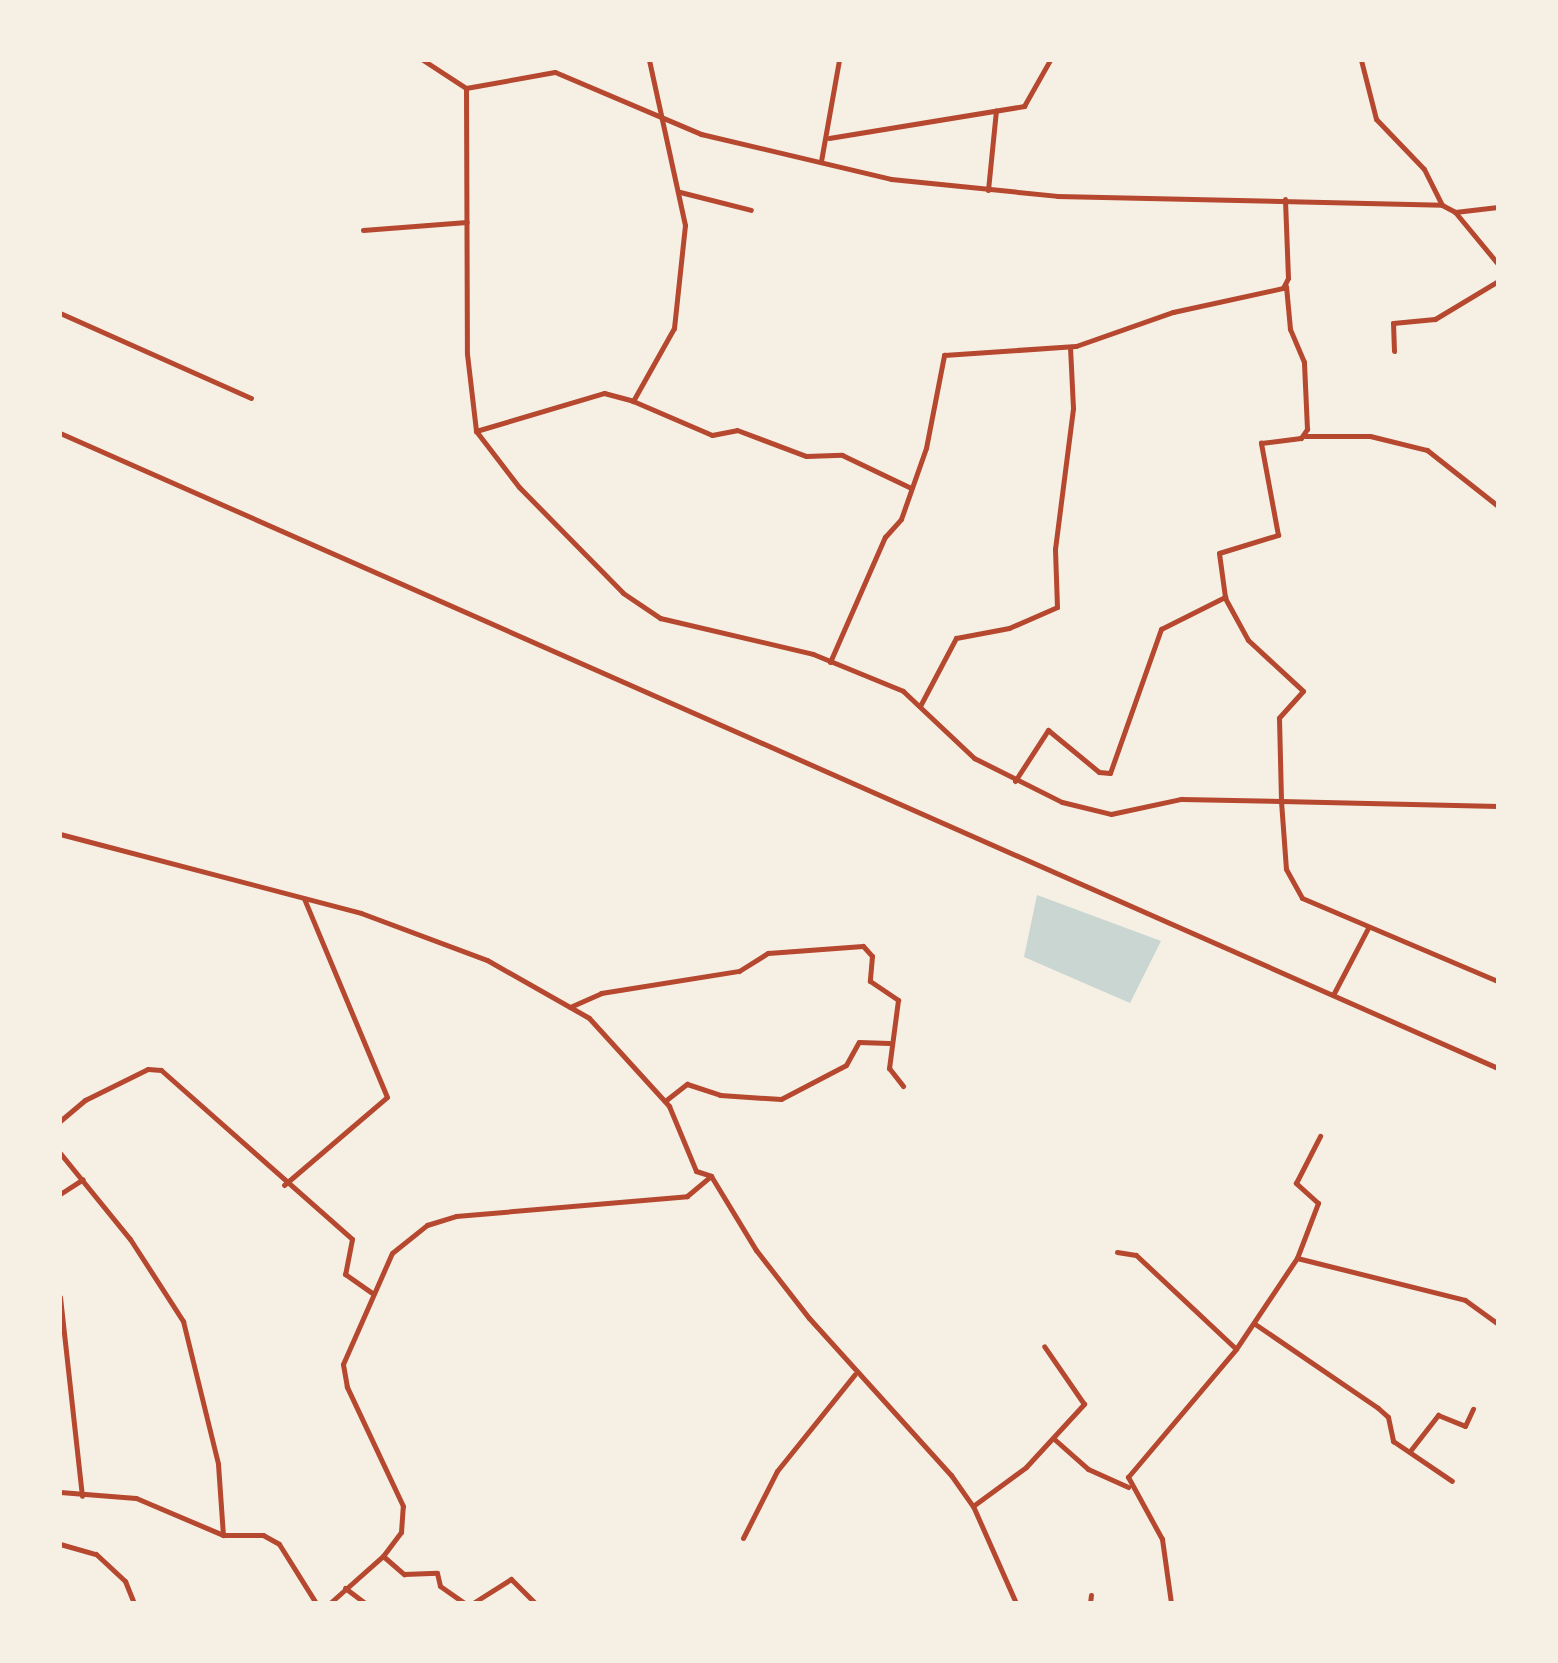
<!DOCTYPE html>
<style>
body{margin:0}
#map{position:relative;width:1558px;height:1663px;overflow:hidden;background:#f6efe4;font-family:Barlow,sans-serif}
div>[style]{position:absolute}
[style*='--x']{left:calc(var(--x)*1px);top:calc(var(--y)*1px);width:calc(var(--w)*1px);rotate:calc(var(--a)*1deg)}
.water>*{inset:0;background:#c9d6d2}
.minor>*{height:5px;margin:-2.5px;padding:0 2.5px;transform-origin:2.5px;border-radius:2.5px;background:#b5482f}
span{translate:-50% -50%;white-space:nowrap;text-align:center;line-height:1.15;-webkit-text-stroke:8px #f6efe4;paint-order:stroke}
.frame{position:absolute;inset:0;border:62px solid #f6efe4;pointer-events:none}
</style>
<div id="map">
<div class="water">
<div style="clip-path:polygon(1037px 895px,1161px 941px,1130px 1003px,1024px 957px)"></div>
</div>
<div class="minor">
<div style="--x:423;--y:60;--w:51;--a:33.1"></div>
<div style="--x:466;--y:88;--w:90;--a:-10.2"></div>
<div style="--x:555;--y:72;--w:159;--a:23"></div>
<div style="--x:701;--y:134;--w:195;--a:13.3"></div>
<div style="--x:891;--y:179;--w:167;--a:5.8"></div>
<div style="--x:1057;--y:196;--w:385;--a:1.3"></div>
<div style="--x:1442;--y:205;--w:15;--a:28"></div>
<div style="--x:1455;--y:212;--w:67;--a:50.4"></div>
<div style="--x:649;--y:60;--w:169;--a:77.7"></div>
<div style="--x:685;--y:225;--w:104;--a:96.1"></div>
<div style="--x:674;--y:328;--w:84;--a:119.3"></div>
<div style="--x:633;--y:401;--w:86;--a:23.3"></div>
<div style="--x:712;--y:435;--w:25;--a:-11"></div>
<div style="--x:737;--y:430;--w:74;--a:20.6"></div>
<div style="--x:806;--y:456;--w:36;--a:-2"></div>
<div style="--x:842;--y:455;--w:76;--a:25.6"></div>
<div style="--x:1361;--y:60;--w:61;--a:75.7"></div>
<div style="--x:1376;--y:119;--w:69;--a:46.2"></div>
<div style="--x:1424;--y:169;--w:40;--a:63.4"></div>
<div style="--x:466;--y:88;--w:266;--a:89.8"></div>
<div style="--x:467;--y:354;--w:78;--a:83.3"></div>
<div style="--x:476;--y:431;--w:71;--a:52.5"></div>
<div style="--x:519;--y:487;--w:148;--a:45.5"></div>
<div style="--x:623;--y:593;--w:45;--a:34"></div>
<div style="--x:660;--y:618;--w:157;--a:13.2"></div>
<div style="--x:813;--y:654;--w:97;--a:22.3"></div>
<div style="--x:903;--y:691;--w:98;--a:43.3"></div>
<div style="--x:974;--y:758;--w:98;--a:26.6"></div>
<div style="--x:1062;--y:802;--w:50;--a:13.8"></div>
<div style="--x:1111;--y:814;--w:72;--a:-12.1"></div>
<div style="--x:1181;--y:799;--w:100;--a:1.1"></div>
<div style="--x:1281;--y:801;--w:68;--a:85.8"></div>
<div style="--x:1286;--y:869;--w:33;--a:61"></div>
<div style="--x:1302;--y:898;--w:213;--a:23"></div>
<div style="--x:829;--y:138;--w:198;--a:-9.3"></div>
<div style="--x:1024;--y:106;--w:53;--a:-60.5"></div>
<div style="--x:821;--y:161;--w:103;--a:-79.9"></div>
<div style="--x:988;--y:190;--w:80;--a:-84.3"></div>
<div style="--x:680;--y:192;--w:73;--a:14.2"></div>
<div style="--x:1455;--y:212;--w:43;--a:-6.6"></div>
<div style="--x:363;--y:230;--w:104;--a:-4.4"></div>
<div style="--x:60;--y:313;--w:209;--a:24"></div>
<div style="--x:1394;--y:351;--w:28;--a:-92"></div>
<div style="--x:1393;--y:323;--w:42;--a:-5.4"></div>
<div style="--x:1435;--y:319;--w:74;--a:-31.1"></div>
<div style="--x:476;--y:431;--w:134;--a:-16.5"></div>
<div style="--x:604;--y:393;--w:30;--a:15"></div>
<div style="--x:60;--y:433;--w:1572;--a:23.83"></div>
<div style="--x:1305;--y:436;--w:65;--a:0"></div>
<div style="--x:1370;--y:436;--w:59;--a:13.8"></div>
<div style="--x:1427;--y:450;--w:90;--a:38.3"></div>
<div style="--x:1225;--y:598;--w:48;--a:61.3"></div>
<div style="--x:1248;--y:640;--w:75;--a:42.8"></div>
<div style="--x:1303;--y:691;--w:36;--a:132"></div>
<div style="--x:1279;--y:718;--w:83;--a:88.6"></div>
<div style="--x:1281;--y:801;--w:217;--a:1.3"></div>
<div style="--x:830;--y:662;--w:137;--a:-66.3"></div>
<div style="--x:885;--y:537;--w:24;--a:-48"></div>
<div style="--x:901;--y:519;--w:75;--a:-70.6"></div>
<div style="--x:926;--y:448;--w:95;--a:-79"></div>
<div style="--x:944;--y:355;--w:132;--a:-3.9"></div>
<div style="--x:1076;--y:346;--w:103;--a:-19.3"></div>
<div style="--x:1173;--y:312;--w:113;--a:-12.3"></div>
<div style="--x:1283;--y:288;--w:11;--a:-63"></div>
<div style="--x:1288;--y:278;--w:79;--a:-92.2"></div>
<div style="--x:920;--y:706;--w:77;--a:-62.1"></div>
<div style="--x:956;--y:638;--w:54;--a:-10.7"></div>
<div style="--x:1009;--y:628;--w:52;--a:-23.6"></div>
<div style="--x:1057;--y:607;--w:58;--a:-92"></div>
<div style="--x:1055;--y:549;--w:142;--a:-82.7"></div>
<div style="--x:1073;--y:408;--w:61;--a:-92.8"></div>
<div style="--x:1015;--y:781;--w:61;--a:-57.1"></div>
<div style="--x:1048;--y:730;--w:66;--a:39.5"></div>
<div style="--x:1099;--y:772;--w:11;--a:5"></div>
<div style="--x:1110;--y:773;--w:153;--a:-70.5"></div>
<div style="--x:1161;--y:629;--w:72;--a:-26.6"></div>
<div style="--x:1225;--y:597;--w:44;--a:-97.8"></div>
<div style="--x:1219;--y:553;--w:62;--a:-17"></div>
<div style="--x:1278;--y:535;--w:94;--a:-100.5"></div>
<div style="--x:1261;--y:443;--w:40;--a:-7.1"></div>
<div style="--x:1301;--y:438;--w:11;--a:-56"></div>
<div style="--x:1307;--y:429;--w:67;--a:-92.6"></div>
<div style="--x:1304;--y:362;--w:36;--a:-113"></div>
<div style="--x:1290;--y:329;--w:43;--a:-95.3"></div>
<div style="--x:60;--y:834;--w:311;--a:14.7"></div>
<div style="--x:361;--y:913;--w:134;--a:20.5"></div>
<div style="--x:487;--y:960;--w:117;--a:29.6"></div>
<div style="--x:589;--y:1018;--w:119;--a:47.7"></div>
<div style="--x:669;--y:1106;--w:70;--a:67.4"></div>
<div style="--x:696;--y:1171;--w:16;--a:18"></div>
<div style="--x:711;--y:1176;--w:87;--a:58.7"></div>
<div style="--x:756;--y:1250;--w:86;--a:52.1"></div>
<div style="--x:809;--y:1318;--w:212;--a:47.9"></div>
<div style="--x:951;--y:1475;--w:38;--a:55"></div>
<div style="--x:973;--y:1506;--w:106;--a:66.1"></div>
<div style="--x:1333;--y:995;--w:76;--a:-62.4"></div>
<div style="--x:570;--y:1007;--w:34;--a:-24"></div>
<div style="--x:601;--y:993;--w:140;--a:-9.1"></div>
<div style="--x:739;--y:971;--w:34;--a:-32"></div>
<div style="--x:768;--y:953;--w:95;--a:-4.2"></div>
<div style="--x:863;--y:946;--w:13;--a:48"></div>
<div style="--x:872;--y:956;--w:25;--a:95"></div>
<div style="--x:870;--y:981;--w:34;--a:34"></div>
<div style="--x:898;--y:1000;--w:69;--a:97.5"></div>
<div style="--x:889;--y:1068;--w:23;--a:52"></div>
<div style="--x:665;--y:1101;--w:28;--a:-38"></div>
<div style="--x:687;--y:1084;--w:35;--a:18"></div>
<div style="--x:720;--y:1095;--w:61;--a:3.8"></div>
<div style="--x:781;--y:1099;--w:73;--a:-27.6"></div>
<div style="--x:846;--y:1065;--w:26;--a:-61"></div>
<div style="--x:859;--y:1042;--w:30;--a:2"></div>
<div style="--x:60;--y:1121;--w:33;--a:-40"></div>
<div style="--x:85;--y:1100;--w:70;--a:-26.2"></div>
<div style="--x:148;--y:1069;--w:13;--a:4"></div>
<div style="--x:161;--y:1070;--w:255;--a:41.5"></div>
<div style="--x:352;--y:1239;--w:36;--a:101"></div>
<div style="--x:345;--y:1274;--w:32;--a:35"></div>
<div style="--x:60;--y:1153;--w:111;--a:50.9"></div>
<div style="--x:130;--y:1239;--w:98;--a:57.1"></div>
<div style="--x:183;--y:1321;--w:147;--a:76.2"></div>
<div style="--x:218;--y:1464;--w:71;--a:86"></div>
<div style="--x:284;--y:1185;--w:135;--a:-40.5"></div>
<div style="--x:387;--y:1097;--w:215;--a:-112.7"></div>
<div style="--x:60;--y:1194;--w:27;--a:-33"></div>
<div style="--x:1117;--y:1252;--w:19;--a:9"></div>
<div style="--x:1136;--y:1255;--w:137;--a:43.2"></div>
<div style="--x:1297;--y:1258;--w:173;--a:14"></div>
<div style="--x:1465;--y:1300;--w:41;--a:36"></div>
<div style="--x:60;--y:1297;--w:200;--a:83.7"></div>
<div style="--x:1255;--y:1324;--w:149;--a:34.3"></div>
<div style="--x:1378;--y:1408;--w:13;--a:42"></div>
<div style="--x:1388;--y:1417;--w:25;--a:78"></div>
<div style="--x:1393;--y:1441;--w:71;--a:34.1"></div>
<div style="--x:1053;--y:1438;--w:47;--a:41.5"></div>
<div style="--x:1088;--y:1469;--w:44;--a:24.2"></div>
<div style="--x:1410;--y:1451;--w:46;--a:-52.1"></div>
<div style="--x:1438;--y:1415;--w:29;--a:22"></div>
<div style="--x:1465;--y:1426;--w:19;--a:-65"></div>
<div style="--x:60;--y:1492;--w:76;--a:4.5"></div>
<div style="--x:136;--y:1498;--w:95;--a:23"></div>
<div style="--x:223;--y:1535;--w:40;--a:0"></div>
<div style="--x:263;--y:1535;--w:18;--a:29"></div>
<div style="--x:279;--y:1544;--w:70;--a:57.9"></div>
<div style="--x:973;--y:1506;--w:66;--a:-36.3"></div>
<div style="--x:1026;--y:1467;--w:86;--a:-47.4"></div>
<div style="--x:1084;--y:1404;--w:70;--a:-124.6"></div>
<div style="--x:743;--y:1538;--w:75;--a:-63.1"></div>
<div style="--x:777;--y:1471;--w:124;--a:-51.2"></div>
<div style="--x:60;--y:1544;--w:37;--a:16"></div>
<div style="--x:96;--y:1554;--w:40;--a:43"></div>
<div style="--x:125;--y:1581;--w:24;--a:68"></div>
<div style="--x:383;--y:1556;--w:30;--a:-53"></div>
<div style="--x:401;--y:1532;--w:26;--a:-86"></div>
<div style="--x:403;--y:1506;--w:132;--a:-115.2"></div>
<div style="--x:347;--y:1387;--w:23;--a:-100"></div>
<div style="--x:343;--y:1364;--w:121;--a:-66.2"></div>
<div style="--x:392;--y:1253;--w:45;--a:-38.7"></div>
<div style="--x:427;--y:1225;--w:30;--a:-17"></div>
<div style="--x:456;--y:1216;--w:232;--a:-4.9"></div>
<div style="--x:687;--y:1196;--w:31;--a:-40"></div>
<div style="--x:345;--y:1588;--w:25;--a:37"></div>
<div style="--x:330;--y:1603;--w:71;--a:-41.6"></div>
<div style="--x:383;--y:1556;--w:28;--a:41"></div>
<div style="--x:404;--y:1574;--w:33;--a:-2"></div>
<div style="--x:437;--y:1573;--w:13;--a:77"></div>
<div style="--x:440;--y:1586;--w:29;--a:35"></div>
<div style="--x:473;--y:1603;--w:45;--a:-32.3"></div>
<div style="--x:511;--y:1579;--w:34;--a:45"></div>
<div style="--x:1090;--y:1603;--w:8;--a:-83"></div>
<div style="--x:1171;--y:1603;--w:65;--a:-98"></div>
<div style="--x:1162;--y:1539;--w:71;--a:-118.7"></div>
<div style="--x:1128;--y:1477;--w:167;--a:-49.8"></div>
<div style="--x:1236;--y:1349;--w:110;--a:-56.2"></div>
<div style="--x:1297;--y:1258;--w:59;--a:-69.1"></div>
<div style="--x:1318;--y:1203;--w:30;--a:-138"></div>
<div style="--x:1296;--y:1183;--w:53;--a:-62.9"></div>
</div>
<div class="frame"></div>
</div>
